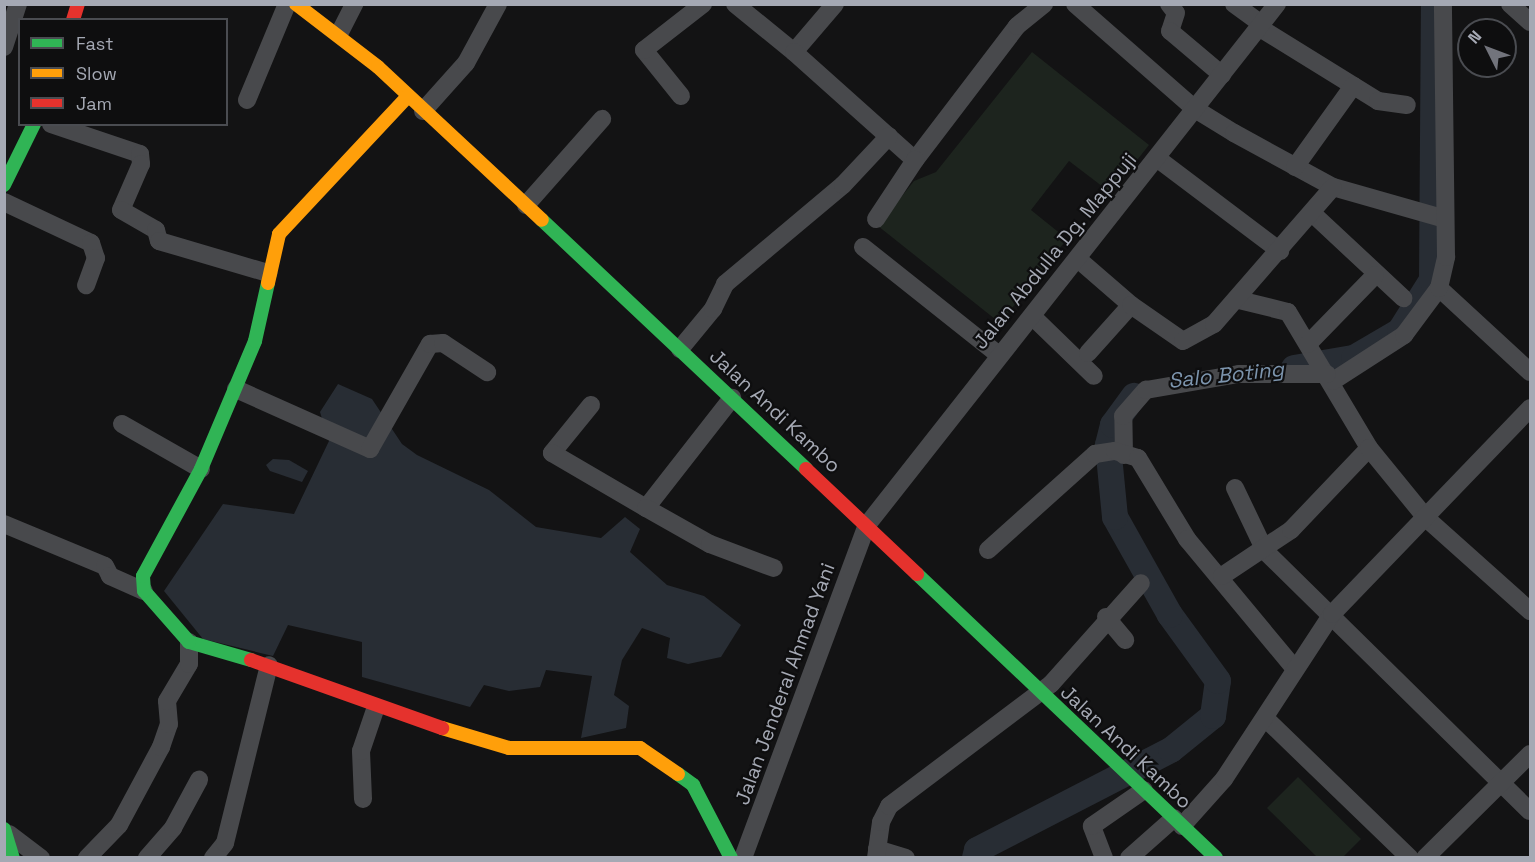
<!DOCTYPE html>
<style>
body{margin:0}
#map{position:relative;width:1535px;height:862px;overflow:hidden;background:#131314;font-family:"Space Grotesk",sans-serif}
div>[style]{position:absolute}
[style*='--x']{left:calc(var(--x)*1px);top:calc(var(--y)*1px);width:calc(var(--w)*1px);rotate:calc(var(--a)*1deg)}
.green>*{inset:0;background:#1d241e}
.water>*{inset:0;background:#282d34}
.river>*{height:26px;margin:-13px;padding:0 13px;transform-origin:13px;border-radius:13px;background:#282d34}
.street>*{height:18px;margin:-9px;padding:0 9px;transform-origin:9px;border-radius:9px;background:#48494c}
.fast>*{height:14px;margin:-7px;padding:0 7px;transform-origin:7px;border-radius:7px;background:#30b455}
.slow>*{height:14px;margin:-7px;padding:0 7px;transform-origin:7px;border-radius:7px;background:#ff9f0a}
.jam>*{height:14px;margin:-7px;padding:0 7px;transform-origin:7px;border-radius:7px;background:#e5322d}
span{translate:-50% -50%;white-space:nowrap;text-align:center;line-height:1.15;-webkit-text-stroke:4.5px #0e0e0f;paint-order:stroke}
.street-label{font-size:20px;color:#a5a9b4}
.water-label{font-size:21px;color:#7d95ae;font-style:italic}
.frame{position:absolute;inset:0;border:6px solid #a5a9b4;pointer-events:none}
.legend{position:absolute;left:18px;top:18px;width:210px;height:108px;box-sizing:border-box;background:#0e0e0f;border:2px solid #4a4c51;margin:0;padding:8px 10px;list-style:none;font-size:18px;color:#a5a9b4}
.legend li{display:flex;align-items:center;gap:12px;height:30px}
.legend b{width:30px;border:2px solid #4a4c51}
.north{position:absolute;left:1457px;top:18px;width:60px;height:60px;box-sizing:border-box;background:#0e0e0f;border:2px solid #4a4c51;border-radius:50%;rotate:312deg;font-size:16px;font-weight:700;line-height:24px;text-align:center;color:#a5a9b4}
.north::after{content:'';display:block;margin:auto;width:21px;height:27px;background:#72747c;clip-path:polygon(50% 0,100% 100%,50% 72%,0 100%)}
</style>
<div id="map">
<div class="green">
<div style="clip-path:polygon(1032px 52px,1149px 145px,1111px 193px,1069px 161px,1031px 210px,1067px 239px,1000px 323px,878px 226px,914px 181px,936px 172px)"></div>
<div style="clip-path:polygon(1298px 777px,1361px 839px,1343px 857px,1317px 857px,1267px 808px)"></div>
</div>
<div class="water">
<div style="clip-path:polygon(338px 384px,372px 399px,402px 444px,417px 455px,489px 490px,536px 527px,601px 538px,625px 517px,640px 529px,630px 552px,667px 585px,704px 596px,741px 625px,721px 657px,688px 664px,667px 658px,670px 638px,642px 628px,622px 660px,614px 695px,629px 706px,626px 728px,581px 738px,592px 676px,546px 670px,540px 687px,509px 691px,484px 685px,470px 707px,362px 677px,362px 642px,288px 625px,273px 656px,203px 639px,164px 591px,223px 504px,294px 514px,329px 441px,320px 412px)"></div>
<div style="clip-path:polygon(273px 459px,289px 460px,308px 471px,302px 482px,270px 471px,266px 465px)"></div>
</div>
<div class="river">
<div style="--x:1294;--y:368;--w:61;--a:-9.5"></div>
<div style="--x:1354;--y:358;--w:53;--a:-30.4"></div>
<div style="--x:1400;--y:331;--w:60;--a:-57.9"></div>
<div style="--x:1432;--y:280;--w:276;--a:-89.6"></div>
<div style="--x:975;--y:858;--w:8;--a:-76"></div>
<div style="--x:977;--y:850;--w:218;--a:-27.3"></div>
<div style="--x:1171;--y:750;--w:54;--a:-39"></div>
<div style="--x:1213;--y:716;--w:35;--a:-82"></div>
<div style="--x:1218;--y:681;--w:82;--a:-126"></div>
<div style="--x:1170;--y:615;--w:112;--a:-119.3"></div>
<div style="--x:1115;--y:517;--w:72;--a:-95.6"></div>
<div style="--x:1108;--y:445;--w:21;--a:-76"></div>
<div style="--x:1113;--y:425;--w:36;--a:-54"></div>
</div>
<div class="street">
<div style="--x:735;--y:4;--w:76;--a:39.1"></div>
<div style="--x:794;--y:52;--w:63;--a:-49.5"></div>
<div style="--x:1075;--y:4;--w:159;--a:41.2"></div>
<div style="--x:1195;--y:109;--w:46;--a:31.6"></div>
<div style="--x:1234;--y:133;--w:113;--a:28.6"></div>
<div style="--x:1333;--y:187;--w:116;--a:15.9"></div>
<div style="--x:1169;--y:4;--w:11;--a:52"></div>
<div style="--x:1176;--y:13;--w:19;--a:108"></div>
<div style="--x:1170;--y:31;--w:68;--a:40.2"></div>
<div style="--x:1234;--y:4;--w:34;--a:36"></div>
<div style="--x:1510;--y:4;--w:27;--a:42"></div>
<div style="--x:1260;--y:28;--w:139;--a:31.7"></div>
<div style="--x:1378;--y:101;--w:29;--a:8"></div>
<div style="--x:339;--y:34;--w:34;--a:-63"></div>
<div style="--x:4;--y:47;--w:45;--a:-72"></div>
<div style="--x:794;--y:52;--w:162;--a:41.8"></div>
<div style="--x:915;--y:160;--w:168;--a:-52.7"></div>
<div style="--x:1017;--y:26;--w:35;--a:-39"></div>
<div style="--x:681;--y:96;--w:59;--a:-128.8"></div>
<div style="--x:644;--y:50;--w:75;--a:-37.9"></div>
<div style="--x:247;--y:100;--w:104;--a:-67.4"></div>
<div style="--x:423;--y:111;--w:64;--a:-48.1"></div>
<div style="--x:466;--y:63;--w:67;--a:-61.5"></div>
<div style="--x:51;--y:124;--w:94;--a:18.6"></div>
<div style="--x:140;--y:154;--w:10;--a:84"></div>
<div style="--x:141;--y:164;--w:50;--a:113.5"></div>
<div style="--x:121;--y:210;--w:40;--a:29.7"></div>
<div style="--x:156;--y:230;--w:11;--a:75"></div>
<div style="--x:159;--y:241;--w:114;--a:16.4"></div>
<div style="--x:1158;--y:159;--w:153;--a:37"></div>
<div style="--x:1295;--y:167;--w:100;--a:-54.4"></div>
<div style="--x:4;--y:202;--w:96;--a:25.2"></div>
<div style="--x:91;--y:243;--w:16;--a:72"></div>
<div style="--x:96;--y:258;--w:29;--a:110"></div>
<div style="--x:526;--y:205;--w:115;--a:-48.5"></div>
<div style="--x:1312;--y:213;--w:125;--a:43"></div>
<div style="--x:876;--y:219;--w:71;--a:-56.5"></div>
<div style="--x:863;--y:247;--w:174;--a:38.5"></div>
<div style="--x:1079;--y:260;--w:69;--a:40.9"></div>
<div style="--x:1439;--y:288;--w:124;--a:42.7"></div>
<div style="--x:1239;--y:300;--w:50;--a:13.8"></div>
<div style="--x:1288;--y:312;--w:158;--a:59.2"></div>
<div style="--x:1032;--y:316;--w:86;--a:44.1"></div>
<div style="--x:1308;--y:344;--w:96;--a:-45.8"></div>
<div style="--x:680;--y:349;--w:52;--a:-50.5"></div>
<div style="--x:713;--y:309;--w:28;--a:-64"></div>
<div style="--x:725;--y:284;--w:154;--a:-40"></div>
<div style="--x:843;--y:185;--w:67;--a:-46.8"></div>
<div style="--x:1088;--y:353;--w:64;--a:-48.1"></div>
<div style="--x:1131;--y:305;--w:63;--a:34.7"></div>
<div style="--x:1183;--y:341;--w:35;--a:-29"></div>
<div style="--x:1214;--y:324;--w:181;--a:-49"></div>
<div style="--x:1333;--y:381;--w:85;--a:-32.9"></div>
<div style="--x:1404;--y:335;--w:59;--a:-53.3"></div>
<div style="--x:1439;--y:288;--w:32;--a:-77"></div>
<div style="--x:1446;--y:257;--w:253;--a:-90.7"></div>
<div style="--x:236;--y:389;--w:147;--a:24.1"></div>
<div style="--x:370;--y:449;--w:121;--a:-60.3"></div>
<div style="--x:430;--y:344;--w:13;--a:-4"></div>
<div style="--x:443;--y:343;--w:53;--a:33.4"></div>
<div style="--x:591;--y:405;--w:62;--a:129.1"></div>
<div style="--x:552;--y:453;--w:109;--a:30.3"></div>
<div style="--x:646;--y:508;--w:140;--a:-52"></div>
<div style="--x:122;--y:424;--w:91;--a:29.7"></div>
<div style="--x:1124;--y:455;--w:39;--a:-91"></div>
<div style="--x:1123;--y:416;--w:35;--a:-49"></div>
<div style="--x:1146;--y:390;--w:94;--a:-9.8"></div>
<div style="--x:1239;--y:374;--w:88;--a:0"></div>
<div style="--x:1235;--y:488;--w:70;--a:64.5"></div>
<div style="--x:1265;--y:551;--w:371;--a:44.5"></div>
<div style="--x:646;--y:508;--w:73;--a:29.4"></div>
<div style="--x:710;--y:544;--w:68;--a:20.6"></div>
<div style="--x:4;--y:524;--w:109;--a:22.6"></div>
<div style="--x:105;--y:566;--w:11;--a:63"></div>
<div style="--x:110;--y:576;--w:37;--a:24"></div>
<div style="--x:988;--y:550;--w:144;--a:-41.9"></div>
<div style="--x:1095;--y:454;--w:20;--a:-9"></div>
<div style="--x:1115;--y:451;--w:24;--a:17"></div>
<div style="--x:1138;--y:458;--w:95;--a:58.8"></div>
<div style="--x:1187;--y:539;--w:169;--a:50.3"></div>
<div style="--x:1222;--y:576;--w:83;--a:-33.7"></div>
<div style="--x:1291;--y:530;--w:113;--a:-46.4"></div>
<div style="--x:1369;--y:448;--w:90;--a:50.8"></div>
<div style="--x:1426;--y:518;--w:140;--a:41.8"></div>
<div style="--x:1106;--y:617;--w:30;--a:50"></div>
<div style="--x:1266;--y:719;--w:200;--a:44"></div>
<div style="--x:363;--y:799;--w:48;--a:-92.4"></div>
<div style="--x:361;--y:751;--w:46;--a:-71.2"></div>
<div style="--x:1182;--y:826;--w:63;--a:-48.2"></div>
<div style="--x:1224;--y:779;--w:197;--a:-56.8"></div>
<div style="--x:1332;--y:614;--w:286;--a:-46.1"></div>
<div style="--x:9;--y:834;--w:40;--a:37"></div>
<div style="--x:877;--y:849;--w:30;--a:17"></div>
<div style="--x:87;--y:858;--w:46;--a:-45.9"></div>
<div style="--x:119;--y:825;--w:89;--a:-61.7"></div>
<div style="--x:161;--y:747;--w:24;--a:-71"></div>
<div style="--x:169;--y:724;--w:23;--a:-95"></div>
<div style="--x:167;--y:701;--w:43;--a:-59.3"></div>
<div style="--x:189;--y:664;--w:22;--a:-90"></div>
<div style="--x:147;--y:858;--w:40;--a:-49"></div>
<div style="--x:173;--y:828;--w:55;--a:-61.6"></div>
<div style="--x:213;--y:858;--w:19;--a:-51"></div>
<div style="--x:225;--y:843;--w:183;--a:-76.1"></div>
<div style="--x:743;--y:858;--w:355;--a:-69.6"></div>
<div style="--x:867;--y:525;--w:663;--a:-51.8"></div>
<div style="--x:876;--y:858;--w:36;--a:-82"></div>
<div style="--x:881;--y:822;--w:18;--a:-63"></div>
<div style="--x:889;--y:806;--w:203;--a:-37"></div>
<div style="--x:1051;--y:684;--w:135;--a:-48.3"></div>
<div style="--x:1104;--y:858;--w:34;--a:-111"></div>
<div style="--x:1092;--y:826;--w:63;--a:-34.7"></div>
<div style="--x:1129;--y:858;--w:60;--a:-41.6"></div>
<div style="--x:1425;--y:858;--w:148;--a:-44.7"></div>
</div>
<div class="fast">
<div style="--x:4;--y:185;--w:68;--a:-63.8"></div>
<div style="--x:542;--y:220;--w:363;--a:43.3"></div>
<div style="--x:917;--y:574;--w:412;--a:43.5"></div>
<div style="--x:251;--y:660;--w:65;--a:-163.8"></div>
<div style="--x:189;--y:642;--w:68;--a:-131.4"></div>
<div style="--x:144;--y:591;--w:15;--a:-94"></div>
<div style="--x:143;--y:576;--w:122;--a:-61.5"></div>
<div style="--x:201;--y:469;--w:139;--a:-67.1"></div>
<div style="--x:255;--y:341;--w:59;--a:-77.4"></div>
<div style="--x:678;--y:774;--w:19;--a:36"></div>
<div style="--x:693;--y:785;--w:82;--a:62.5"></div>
<div style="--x:4;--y:829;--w:30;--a:73"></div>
</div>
<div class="slow">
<div style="--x:296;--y:4;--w:103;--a:37.5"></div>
<div style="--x:378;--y:67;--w:224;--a:43"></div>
<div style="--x:268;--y:283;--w:50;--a:-77.3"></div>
<div style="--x:279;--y:234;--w:189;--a:-46.9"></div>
<div style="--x:442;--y:728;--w:70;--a:16.6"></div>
<div style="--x:509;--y:748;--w:131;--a:0"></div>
<div style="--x:640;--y:748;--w:46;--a:34.4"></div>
</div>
<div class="jam">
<div style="--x:73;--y:20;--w:17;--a:-73"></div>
<div style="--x:806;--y:469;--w:153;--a:43.4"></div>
<div style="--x:251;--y:660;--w:203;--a:19.6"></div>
</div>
<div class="street-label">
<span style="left:1055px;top:251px;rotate:-51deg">Jalan Abdulla Dg. Mappuji</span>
<span style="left:775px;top:411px;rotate:43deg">Jalan Andi Kambo</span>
<span style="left:785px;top:684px;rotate:-70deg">Jalan Jenderal Ahmad Yani</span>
<span style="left:1126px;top:747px;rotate:43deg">Jalan Andi Kambo</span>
</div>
<div class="water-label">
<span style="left:1226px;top:375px;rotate:-6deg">Salo Boting</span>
</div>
<div class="frame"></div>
<ul class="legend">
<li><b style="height:8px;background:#30b455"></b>Fast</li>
<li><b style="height:8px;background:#ff9f0a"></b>Slow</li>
<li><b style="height:8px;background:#e5322d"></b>Jam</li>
</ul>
<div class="north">N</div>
</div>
